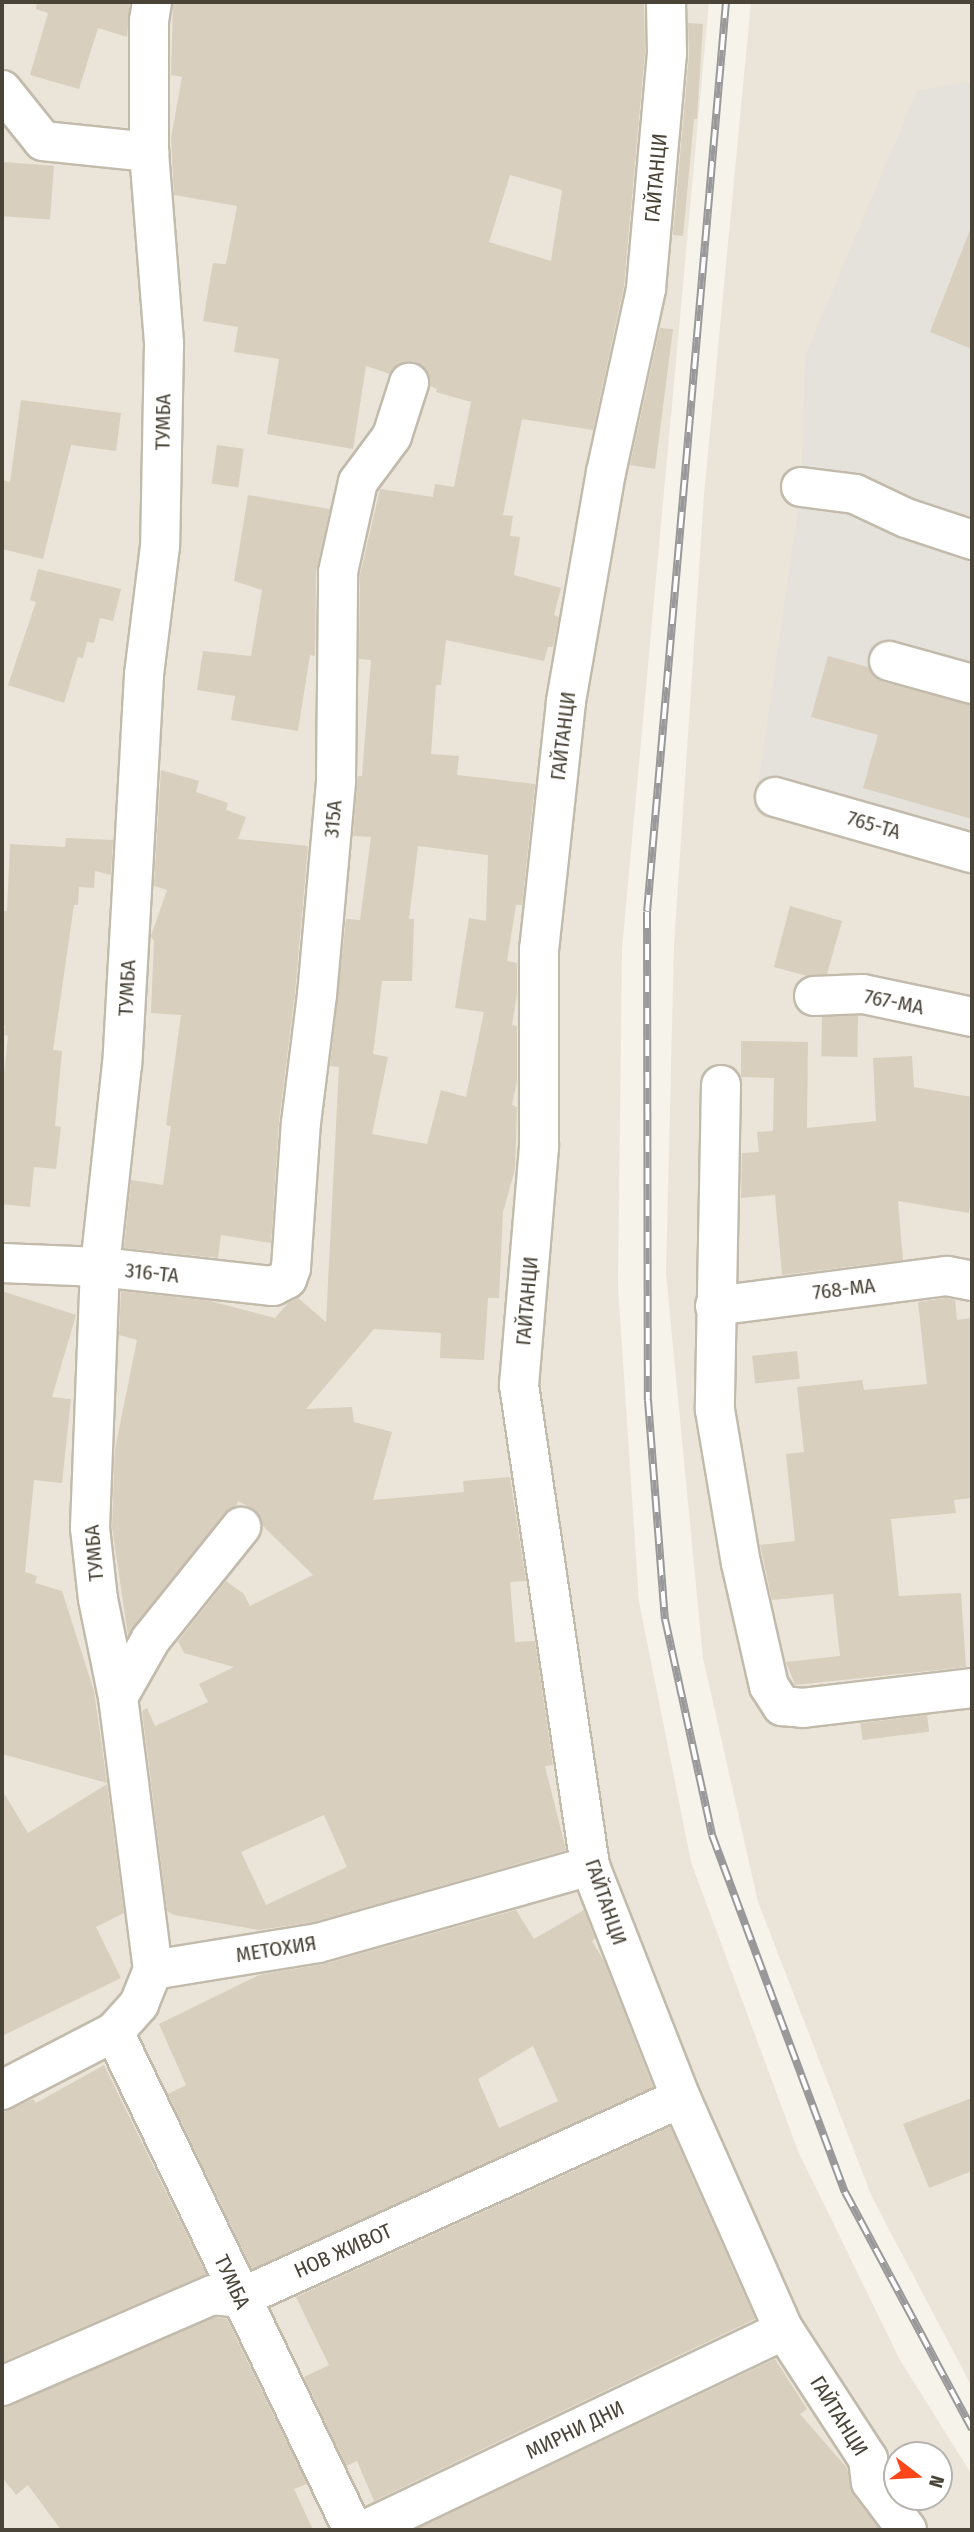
<!DOCTYPE html>
<meta charset="utf-8">
<style>
body{margin:0}
#map{position:relative;width:974px;height:2532px;overflow:hidden;background:#f6f3ea;font-family:"Fira Sans Condensed",sans-serif}
div>[style]{position:absolute}
[style*='--x']{left:calc(var(--x)*1px);top:calc(var(--y)*1px);width:calc(var(--w)*1px);rotate:calc(var(--a)*1deg)}
.residential>*{inset:0;background:#eae5d8}
.industrial>*{inset:0;background:#e5e2db}
.building>*{inset:0;background:#d8cfbf;transform-origin:0 0}
.roads{filter:drop-shadow(2px 0 #c2bbac) drop-shadow(-2px 0 #c2bbac) drop-shadow(0 2px #c2bbac) drop-shadow(0 -2px #c2bbac)}
.minor>*{height:38px;margin:-19px;padding:0 19px;transform-origin:19px;border-radius:19px;background:#fff}
.rail>*{height:8px;margin-top:-4px;transform-origin:0;background:repeating-linear-gradient(90deg,#fff 0 16px,#999 0 32px);box-sizing:border-box;border-block:2px solid #999}
span{translate:-50% -50%;white-space:nowrap;text-align:center;line-height:1.15;-webkit-text-stroke:5px #fff;paint-order:stroke}
.street-label{font-size:21px;color:#4a4438}
.frame{position:absolute;inset:0;border:4px solid #4a4438;pointer-events:none}
.north{position:absolute;left:883px;top:2441px;width:70px;height:70px;box-sizing:border-box;background:#fff;border:2px solid #b7b4af;border-radius:50%;rotate:107deg;font-size:19px;font-weight:700;line-height:28px;text-align:center;color:#4a4438}
.north::after{content:'';display:block;margin:auto;width:24px;height:32px;background:#ff4618;clip-path:polygon(50% 0,100% 100%,50% 72%,0 100%)}
</style>
<div id="map">
<div class="residential">
<div style="clip-path:polygon(evenodd,2px 2px,709px 2px,622px 949px,618px 1286px,639px 1602px,691px 1862px,798px 2151px,900px 2360px,972px 2475px,972px 2530px,2px 2530px,2px 2px,897px 2455px,939px 2455px,939px 2497px,897px 2497px,897px 2455px)"></div>
<div style="clip-path:polygon(751px 2px,972px 2px,972px 81px,917px 92px,972px 853px,972px 2387px,872px 2197px,758px 1902px,703px 1658px,666px 1274px,674px 945px,704px 495px)"></div>
</div>
<div class="industrial">
<div style="clip-path:polygon(972px 81px,972px 853px,757px 792px,801px 487px,805px 356px,917px 91px)"></div>
</div>
<div class="building">
<div style="clip-path:polygon(37px 2px,130px 2px,127px 37px,98px 28px,79px 89px,30px 75px,48px 13px,36px 9px)"></div>
<div style="clip-path:polygon(evenodd,173px 2px,644px 2px,645px 52px,624px 286px,593px 430px,522px 419px,503px 515px,513px 516px,510px 536px,520px 537px,514px 575px,561px 588px,554px 615px,559px 617px,553px 647px,548px 647px,544px 661px,446px 640px,441px 685px,436px 685px,431px 754px,459px 756px,457px 775px,535px 784px,522px 905px,516px 905px,507px 961px,517px 963px,517px 994px,512px 1025px,517px 1026px,517px 1081px,512px 1105px,517px 1107px,515px 1169px,503px 1212px,499px 1298px,488px 1298px,484px 1360px,440px 1358px,441px 1333px,374px 1329px,306px 1409px,352px 1407px,354px 1422px,392px 1432px,373px 1500px,464px 1492px,463px 1481px,510px 1477px,526px 1581px,510px 1582px,515px 1642px,535px 1641px,553px 1765px,545px 1766px,566px 1850px,313px 1922px,259px 1930px,174px 1915px,167px 1911px,142px 1711px,147px 1708px,155px 1726px,208px 1702px,199px 1684px,234px 1667px,184px 1653px,178px 1641px,226px 1581px,244px 1594px,250px 1606px,313px 1575px,262px 1525px,255px 1510px,238px 1501px,236px 1506px,224px 1513px,128px 1636px,112px 1527px,115px 1449px,137px 1340px,119px 1335px,121px 1291px,210px 1301px,275px 1318px,288px 1303px,298px 1298px,326px 1322px,339px 1067px,330px 1066px,346px 919px,360px 920px,371px 837px,353px 836px,358px 776px,362px 776px,371px 660px,359px 659px,360px 575px,380px 489px,433px 497px,435px 484px,454px 487px,471px 402px,436px 392px,437px 389px,430px 386px,426px 369px,416px 362px,404px 362px,390px 374px,366px 366px,353px 449px,267px 434px,279px 359px,234px 352px,238px 327px,203px 321px,213px 263px,226px 264px,237px 206px,174px 195px,171px 138px,182px 77px,171px 75px,173px 2px,510px 175px,562px 190px,551px 261px,489px 242px,510px 175px,173px 2px,418px 846px,488px 855px,486px 921px,469px 918px,455px 1008px,484px 1012px,466px 1097px,441px 1090px,427px 1144px,372px 1134px,388px 1057px,373px 1054px,382px 981px,412px 981px,414px 919px,409px 919px,418px 846px,173px 2px,324px 1815px,347px 1867px,266px 1905px,241px 1852px,324px 1815px)"></div>
<div style="clip-path:polygon(688px 23px,703px 24px,697px 119px,694px 119px,683px 236px,673px 235px,689px 55px)"></div>
<div style="left:2px;top:162px;width:52px;height:54px;rotate:4deg"></div>
<div style="clip-path:polygon(970px 230px,972px 230px,972px 349px,930px 332px)"></div>
<div style="clip-path:polygon(660px 328px,673px 329px,655px 469px,630px 465px)"></div>
<div style="clip-path:polygon(21px 400px,121px 413px,116px 451px,71px 445px,43px 559px,2px 549px,2px 480px,10px 482px)"></div>
<div style="left:217px;top:445px;width:27px;height:39px;rotate:8deg"></div>
<div style="clip-path:polygon(248px 495px,330px 509px,316px 572px,315px 656px,310px 655px,298px 731px,231px 720px,235px 696px,197px 690px,203px 651px,251px 656px,262px 590px,234px 581px)"></div>
<div style="clip-path:polygon(38px 569px,121px 589px,113px 621px,100px 618px,94px 643px,87px 642px,83px 658px,78px 657px,64px 703px,8px 685px,36px 602px,30px 600px)"></div>
<div style="clip-path:polygon(828px 656px,868px 667px,874px 677px,883px 682px,972px 705px,972px 819px,863px 788px,878px 735px,811px 717px)"></div>
<div style="clip-path:polygon(161px 770px,199px 781px,196px 792px,228px 803px,226px 810px,246px 817px,238px 839px,308px 846px,295px 993px,279px 1121px,271px 1243px,221px 1235px,218px 1258px,124px 1248px,131px 1180px,163px 1185px,171px 1126px,166px 1125px,181px 1015px,151px 1013px,154px 941px,151px 936px,167px 890px,154px 886px)"></div>
<div style="clip-path:polygon(66px 838px,113px 840px,111px 875px,95px 871px,94px 888px,79px 887px,78px 905px,74px 905px,53px 1050px,62px 1051px,55px 1126px,61px 1127px,56px 1169px,34px 1167px,30px 1207px,2px 1204px,2px 1094px,8px 1036px,4px 1035px,5px 1025px,2px 1025px,2px 911px,7px 911px,10px 844px,65px 847px)"></div>
<div style="clip-path:polygon(790px 906px,842px 921px,827px 974px,807px 976px,774px 967px)"></div>
<div style="left:858px;top:1016px;width:41px;height:36px;rotate:91deg"></div>
<div style="clip-path:polygon(741px 1041px,808px 1042px,807px 1128px,876px 1121px,873px 1058px,912px 1056px,914px 1087px,972px 1097px,972px 1192px,969px 1213px,898px 1201px,903px 1260px,782px 1275px,775px 1195px,741px 1198px,742px 1153px,759px 1152px,757px 1132px,773px 1131px,774px 1078px,741px 1077px)"></div>
<div style="clip-path:polygon(2px 1291px,76px 1315px,52px 1397px,71px 1399px,62px 1483px,34px 1480px,25px 1572px,37px 1576px,35px 1583px,62px 1591px,94px 1691px,107px 1783px,2px 1754px)"></div>
<div style="clip-path:polygon(946px 1298px,955px 1300px,957px 1320px,972px 1318px,972px 1498px,954px 1500px,956px 1513px,891px 1519px,899px 1596px,961px 1593px,966px 1667px,795px 1685px,786px 1662px,840px 1656px,833px 1594px,772px 1600px,760px 1545px,795px 1541px,786px 1454px,804px 1452px,797px 1387px,862px 1380px,864px 1390px,927px 1384px,918px 1302px)"></div>
<div style="left:797px;top:1351px;width:28px;height:45px;rotate:84deg"></div>
<div style="left:927px;top:1715px;width:17px;height:67px;rotate:83deg"></div>
<div style="clip-path:polygon(107px 1784px,124px 1913px,96px 1927px,121px 1978px,2px 2036px,2px 1790px,28px 1833px)"></div>
<div style="clip-path:polygon(evenodd,516px 1910px,534px 1939px,584px 1910px,595px 1939px,592px 1941px,604px 1961px,653px 2087px,252px 2269px,168px 2094px,186px 2085px,159px 2024px,259px 1975px,324px 1964px,516px 1910px,533px 2046px,558px 2101px,499px 2128px,478px 2079px,533px 2046px)"></div>
<div style="clip-path:polygon(104px 2065px,206px 2274px,2px 2362px,2px 2113px,33px 2099px,36px 2103px)"></div>
<div style="clip-path:polygon(972px 2098px,972px 2171px,929px 2188px,903px 2124px)"></div>
<div style="clip-path:polygon(670px 2127px,755px 2319px,374px 2501px,357px 2461px,346px 2466px,304px 2377px,329px 2365px,296px 2297px)"></div>
<div style="clip-path:polygon(215px 2317px,227px 2319px,307px 2484px,294px 2489px,313px 2530px,61px 2530px,28px 2485px,16px 2495px,2px 2477px,2px 2407px)"></div>
<div style="clip-path:polygon(775px 2359px,807px 2409px,800px 2414px,847px 2468px,853px 2495px,880px 2530px,415px 2530px)"></div>
</div>
<div class="roads">
<div class="minor">
<div style="--x:152;--y:2;--w:18;--a:99"></div>
<div style="--x:149;--y:20;--w:132;--a:90"></div>
<div style="--x:149;--y:152;--w:193;--a:85.5"></div>
<div style="--x:164;--y:344;--w:202;--a:91.1"></div>
<div style="--x:160;--y:546;--w:130;--a:97.1"></div>
<div style="--x:144;--y:675;--w:390;--a:93.2"></div>
<div style="--x:122;--y:1064;--w:204;--a:96.2"></div>
<div style="--x:100;--y:1267;--w:261;--a:92.2"></div>
<div style="--x:90;--y:1528;--w:71;--a:83.6"></div>
<div style="--x:98;--y:1599;--w:100;--a:78.5"></div>
<div style="--x:118;--y:1697;--w:275;--a:82.7"></div>
<div style="--x:666;--y:2;--w:51;--a:88.9"></div>
<div style="--x:667;--y:53;--w:237;--a:95.1"></div>
<div style="--x:646;--y:289;--w:187;--a:102.3"></div>
<div style="--x:606;--y:472;--w:233;--a:99.9"></div>
<div style="--x:566;--y:702;--w:248;--a:96.2"></div>
<div style="--x:539;--y:949;--w:198;--a:90"></div>
<div style="--x:539;--y:1147;--w:239;--a:94.8"></div>
<div style="--x:519;--y:1385;--w:486;--a:81.6"></div>
<div style="--x:590;--y:1866;--w:249;--a:68.6"></div>
<div style="--x:681;--y:2098;--w:254;--a:66.1"></div>
<div style="--x:784;--y:2330;--w:154;--a:56.9"></div>
<div style="--x:868;--y:2459;--w:23;--a:83"></div>
<div style="--x:871;--y:2482;--w:60;--a:53.1"></div>
<div style="--x:2;--y:90;--w:65;--a:51.2"></div>
<div style="--x:43;--y:141;--w:107;--a:5.9"></div>
<div style="--x:801;--y:487;--w:54;--a:7.4"></div>
<div style="--x:855;--y:494;--w:56;--a:25.2"></div>
<div style="--x:906;--y:518;--w:70;--a:18.4"></div>
<div style="--x:889;--y:661;--w:86;--a:15.5"></div>
<div style="--x:775;--y:797;--w:205;--a:15.9"></div>
<div style="--x:814;--y:996;--w:49;--a:-2.3"></div>
<div style="--x:863;--y:994;--w:111;--a:11.9"></div>
<div style="--x:721;--y:1085;--w:325;--a:91.1"></div>
<div style="--x:715;--y:1410;--w:155;--a:80.4"></div>
<div style="--x:741;--y:1563;--w:126;--a:77.2"></div>
<div style="--x:769;--y:1686;--w:24;--a:57"></div>
<div style="--x:782;--y:1706;--w:21;--a:5"></div>
<div style="--x:803;--y:1708;--w:170;--a:-6.7"></div>
<div style="--x:2;--y:1263;--w:98;--a:2.3"></div>
<div style="--x:100;--y:1267;--w:174;--a:6.3"></div>
<div style="--x:273;--y:1286;--w:16;--a:-27"></div>
<div style="--x:287;--y:1279;--w:12;--a:-70"></div>
<div style="--x:291;--y:1268;--w:145;--a:-86.1"></div>
<div style="--x:301;--y:1123;--w:129;--a:-82.9"></div>
<div style="--x:317;--y:995;--w:216;--a:-84.9"></div>
<div style="--x:336;--y:780;--w:208;--a:-89.4"></div>
<div style="--x:338;--y:572;--w:92;--a:-77.5"></div>
<div style="--x:358;--y:482;--w:57;--a:-53.5"></div>
<div style="--x:392;--y:436;--w:56;--a:-72.2"></div>
<div style="--x:715;--y:1306;--w:234;--a:-7.4"></div>
<div style="--x:947;--y:1276;--w:25;--a:11"></div>
<div style="--x:118;--y:1697;--w:67;--a:-60.4"></div>
<div style="--x:151;--y:1639;--w:144;--a:-51.2"></div>
<div style="--x:114;--y:2032;--w:552;--a:64.36"></div>
<div style="--x:2;--y:2090;--w:126;--a:-27.4"></div>
<div style="--x:114;--y:2032;--w:38;--a:-48"></div>
<div style="--x:139;--y:2004;--w:37;--a:-68"></div>
<div style="--x:153;--y:1970;--w:167;--a:-9.3"></div>
<div style="--x:318;--y:1943;--w:283;--a:-15.8"></div>
<div style="--x:2;--y:2386;--w:229;--a:-23.4"></div>
<div style="--x:212;--y:2295;--w:28;--a:6"></div>
<div style="--x:240;--y:2298;--w:484;--a:-24.4"></div>
<div style="--x:365;--y:2530;--w:464;--a:-25.5"></div>
</div>
</div>
<div class="rail">
<div style="--x:726;--y:2;--w:913;--a:94.96"></div>
<div style="--x:647;--y:912;--w:488;--a:89.9"></div>
<div style="--x:648;--y:1400;--w:220;--a:85.6"></div>
<div style="--x:665;--y:1619;--w:221;--a:77.7"></div>
<div style="--x:712;--y:1835;--w:381;--a:69.6"></div>
<div style="--x:845;--y:2192;--w:269;--a:61.8"></div>
</div>
<div class="street-label">
<span style="left:656px;top:178px;rotate:-85deg">ГАЙТАНЦИ</span>
<span style="left:163px;top:422px;rotate:-89deg">ТУМБА</span>
<span style="left:563px;top:736px;rotate:-83deg">ГАЙТАНЦИ</span>
<span style="left:333px;top:819px;rotate:-85deg">315А</span>
<span style="left:874px;top:825px;rotate:16deg">765-ТА</span>
<span style="left:127px;top:988px;rotate:-87deg">ТУМБА</span>
<span style="left:894px;top:1002px;rotate:11deg">767-МА</span>
<span style="left:152px;top:1273px;rotate:6deg">316-ТА</span>
<span style="left:844px;top:1289px;rotate:-7deg">768-МА</span>
<span style="left:527px;top:1301px;rotate:-85deg">ГАЙТАНЦИ</span>
<span style="left:94px;top:1553px;rotate:-95deg">ТУМБА</span>
<span style="left:606px;top:1902px;rotate:71deg">ГАЙТАНЦИ</span>
<span style="left:276px;top:1949px;rotate:-9deg">МЕТОХИЯ</span>
<span style="left:343px;top:2251px;rotate:-24deg">НОВ ЖИВОТ</span>
<span style="left:232px;top:2282px;rotate:65deg">ТУМБА</span>
<span style="left:839px;top:2416px;rotate:58deg">ГАЙТАНЦИ</span>
<span style="left:575px;top:2430px;rotate:-26deg">МИРНИ ДНИ</span>
</div>
<div class="frame"></div>
<div class="north">N</div>
</div>
